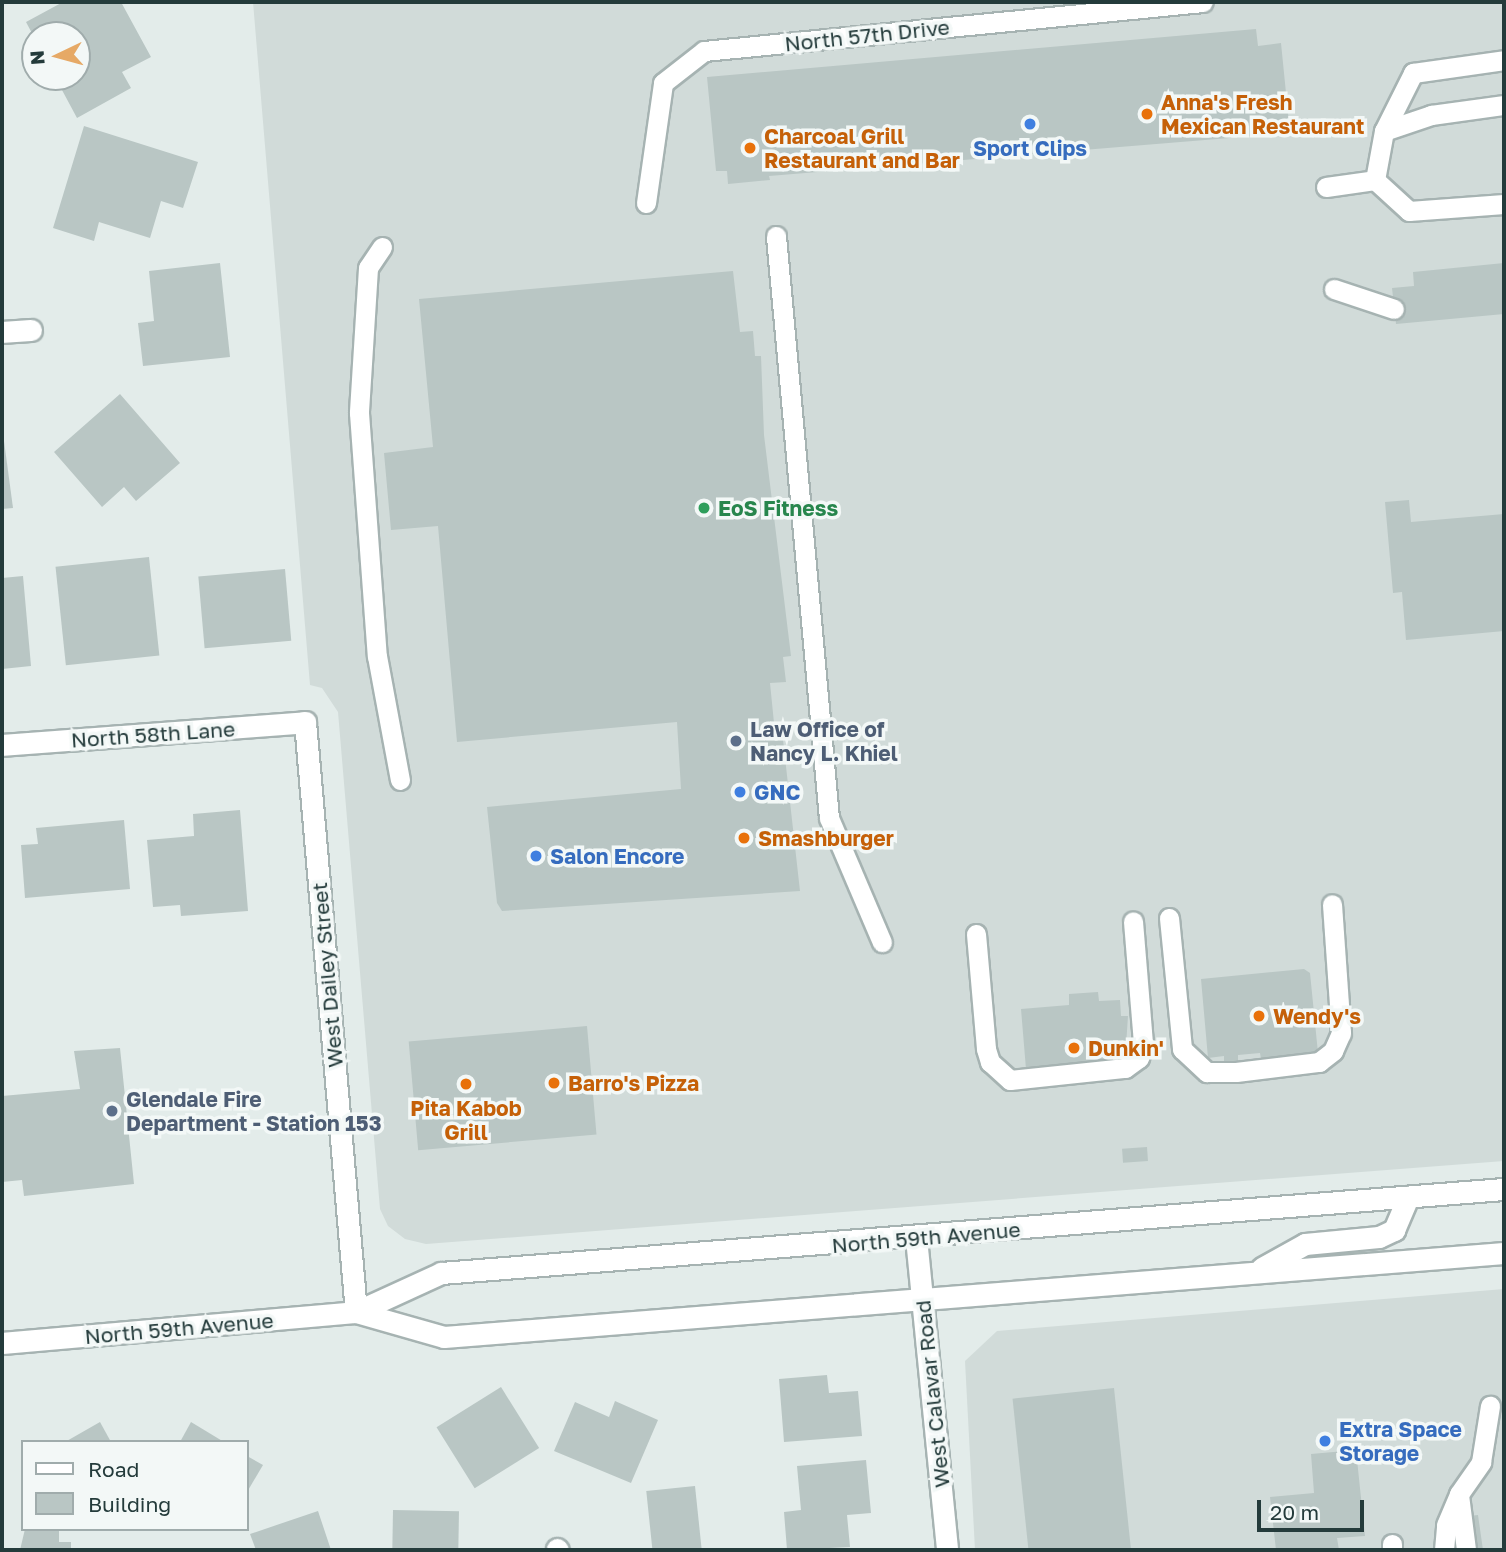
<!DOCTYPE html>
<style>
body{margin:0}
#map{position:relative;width:1506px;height:1552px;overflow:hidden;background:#e3ecea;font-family:"Golos Text",sans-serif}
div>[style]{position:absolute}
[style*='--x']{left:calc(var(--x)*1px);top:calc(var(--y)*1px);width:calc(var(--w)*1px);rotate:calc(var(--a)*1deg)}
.built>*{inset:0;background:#d1dbd9}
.building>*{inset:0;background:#b9c6c4;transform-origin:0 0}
.roads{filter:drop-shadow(2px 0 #a6b3b2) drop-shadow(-2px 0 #a6b3b2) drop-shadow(0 2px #a6b3b2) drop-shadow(0 -2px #a6b3b2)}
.lane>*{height:19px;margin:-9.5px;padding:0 9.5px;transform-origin:9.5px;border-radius:9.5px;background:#fff}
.street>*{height:21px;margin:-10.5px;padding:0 10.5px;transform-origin:10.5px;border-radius:10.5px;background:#fff}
.secondary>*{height:21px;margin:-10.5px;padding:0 10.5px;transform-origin:10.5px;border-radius:10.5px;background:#fff}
.dots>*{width:19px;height:19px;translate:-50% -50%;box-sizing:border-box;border:4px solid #f3f8f7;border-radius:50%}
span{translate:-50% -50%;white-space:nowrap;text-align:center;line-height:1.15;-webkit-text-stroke:7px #f3f8f7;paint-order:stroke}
.street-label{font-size:21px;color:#243b3b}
.food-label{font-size:21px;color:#c56008;font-weight:700}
.left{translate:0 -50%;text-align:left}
.shop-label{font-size:21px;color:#366cbe;font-weight:700}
.leisure-label{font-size:21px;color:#27864d;font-weight:700}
.service-label{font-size:21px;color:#4e5e75;font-weight:700}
.frame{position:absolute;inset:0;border:4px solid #243b3b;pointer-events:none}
.legend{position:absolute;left:21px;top:1440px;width:228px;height:91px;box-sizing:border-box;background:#f3f8f7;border:2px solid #a0acac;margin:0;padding:9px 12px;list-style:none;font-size:21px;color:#243b3b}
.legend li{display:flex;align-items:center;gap:14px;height:35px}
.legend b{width:35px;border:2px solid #a0acac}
.north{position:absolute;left:21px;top:21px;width:70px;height:70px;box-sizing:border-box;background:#f3f8f7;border:2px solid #a0acac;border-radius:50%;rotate:265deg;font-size:19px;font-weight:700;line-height:28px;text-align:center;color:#243b3b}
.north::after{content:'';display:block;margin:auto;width:24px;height:32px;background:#e6a966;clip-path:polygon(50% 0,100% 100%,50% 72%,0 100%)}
.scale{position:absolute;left:1257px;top:1500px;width:107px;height:32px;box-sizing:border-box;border:4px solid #243b3b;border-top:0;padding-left:9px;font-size:21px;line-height:24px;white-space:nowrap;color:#243b3b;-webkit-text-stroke:5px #f3f8f7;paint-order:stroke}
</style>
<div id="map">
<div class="built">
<div style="clip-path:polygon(253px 2px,1504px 2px,1504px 1161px,426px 1244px,405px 1239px,388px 1226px,380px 1209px,338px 712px,322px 688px,310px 685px)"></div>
<div style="clip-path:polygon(1504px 1289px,1504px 1550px,975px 1550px,965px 1361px,997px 1331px)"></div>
</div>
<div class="building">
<div style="clip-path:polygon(63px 2px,121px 2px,151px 57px,122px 72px,131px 88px,77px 118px,55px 77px,77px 77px,77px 35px,35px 35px,35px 39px,26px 22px)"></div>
<div style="clip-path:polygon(1256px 29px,1258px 46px,1281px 43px,1290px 133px,769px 176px,770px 180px,728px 184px,727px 171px,716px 171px,707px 77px)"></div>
<div style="clip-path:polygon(84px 126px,198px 162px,183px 208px,161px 201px,150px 238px,99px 222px,94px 241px,53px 228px)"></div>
<div style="clip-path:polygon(220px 263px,230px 357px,143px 366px,138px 323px,154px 321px,149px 271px)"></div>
<div style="clip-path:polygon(1504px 263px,1504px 314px,1396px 324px,1392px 288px,1414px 286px,1413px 272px)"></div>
<div style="clip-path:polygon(733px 271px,740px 332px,753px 331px,755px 356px,761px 356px,764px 435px,791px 656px,783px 657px,786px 682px,770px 683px,774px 723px,781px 722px,800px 891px,502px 911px,497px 903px,487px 807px,681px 789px,677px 722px,457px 742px,438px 526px,391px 530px,384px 453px,433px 447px,419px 299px)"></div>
<div style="clip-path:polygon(120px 394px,180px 463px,136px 501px,124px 487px,102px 507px,54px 452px)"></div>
<div style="clip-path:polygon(2px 426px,13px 508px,2px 509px)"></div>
<div style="clip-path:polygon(1409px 500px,1411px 522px,1504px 514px,1504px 631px,1406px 640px,1402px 592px,1393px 593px,1385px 502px)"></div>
<div style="left:149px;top:557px;width:99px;height:94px;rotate:84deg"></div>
<div style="left:285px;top:569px;width:72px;height:87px;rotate:85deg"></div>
<div style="clip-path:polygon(23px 576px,31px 666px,2px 669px,2px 578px)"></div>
<div style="clip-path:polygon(240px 810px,248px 911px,181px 916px,180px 905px,153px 907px,147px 840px,194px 836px,193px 814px)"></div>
<div style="clip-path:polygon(124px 820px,130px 889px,25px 898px,21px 845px,38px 844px,36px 828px)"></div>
<div style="clip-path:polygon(1304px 969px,1310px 973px,1318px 1053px,1261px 1059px,1260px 1053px,1238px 1055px,1238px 1062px,1224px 1064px,1224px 1056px,1208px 1058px,1201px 979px)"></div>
<div style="clip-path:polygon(1098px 992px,1099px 1001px,1120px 1000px,1121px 1016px,1128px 1016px,1125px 1061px,1026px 1069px,1021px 1009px,1069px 1005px,1069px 994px)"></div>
<div style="left:587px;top:1026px;width:109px;height:179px;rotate:85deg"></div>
<div style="clip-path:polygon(120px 1048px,134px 1184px,24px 1196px,22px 1180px,2px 1182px,2px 1096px,80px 1089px,74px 1051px)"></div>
<div style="left:1147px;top:1147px;width:14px;height:25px;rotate:86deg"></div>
<div style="clip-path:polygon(827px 1375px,829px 1393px,858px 1391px,862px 1436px,784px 1442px,779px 1379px)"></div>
<div style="left:501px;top:1387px;width:72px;height:76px;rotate:58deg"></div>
<div style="left:1114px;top:1388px;width:163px;height:102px;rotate:84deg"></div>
<div style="clip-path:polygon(615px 1401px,658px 1420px,631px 1483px,554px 1451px,575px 1402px,609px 1417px)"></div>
<div style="clip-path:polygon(100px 1422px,111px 1442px,65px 1442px)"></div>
<div style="clip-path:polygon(191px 1422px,224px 1442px,180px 1442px)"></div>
<div style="clip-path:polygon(1356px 1450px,1365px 1536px,1337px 1538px,1339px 1550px,1276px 1550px,1270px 1497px,1314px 1493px,1311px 1454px)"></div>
<div style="clip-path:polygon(247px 1456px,263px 1465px,247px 1492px)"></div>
<div style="clip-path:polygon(866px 1460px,871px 1513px,847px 1515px,850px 1547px,787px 1550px,784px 1512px,801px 1510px,797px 1466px)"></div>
<div style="left:695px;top:1486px;width:64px;height:49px;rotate:84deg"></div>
<div style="left:393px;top:1510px;width:66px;height:40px;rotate:1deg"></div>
<div style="clip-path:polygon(318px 1511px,331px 1550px,256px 1550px,250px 1534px)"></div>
<div style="clip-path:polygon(1478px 1515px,1483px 1550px,1444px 1550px,1440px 1519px)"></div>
<div style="clip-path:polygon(25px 1529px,59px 1529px,59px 1542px,71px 1542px,71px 1550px,20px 1550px)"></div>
</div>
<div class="roads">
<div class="lane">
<div style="--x:1384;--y:131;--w:50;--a:-18.8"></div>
<div style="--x:1431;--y:115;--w:74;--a:-7.8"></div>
<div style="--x:1375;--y:180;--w:46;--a:42.4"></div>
<div style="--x:1409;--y:211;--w:95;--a:-4.2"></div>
<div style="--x:1326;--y:187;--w:49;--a:-8.1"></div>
<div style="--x:1375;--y:180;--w:50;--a:-79.6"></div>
<div style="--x:1384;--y:131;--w:65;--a:-63.4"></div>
<div style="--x:1413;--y:73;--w:92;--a:-8.1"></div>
<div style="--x:646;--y:203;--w:121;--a:-81.9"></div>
<div style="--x:663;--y:83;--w:52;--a:-38"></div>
<div style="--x:704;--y:51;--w:501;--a:-5.61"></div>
<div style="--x:776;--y:236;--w:584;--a:84.8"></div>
<div style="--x:829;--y:818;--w:135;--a:66.9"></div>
<div style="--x:382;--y:247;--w:25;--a:124"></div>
<div style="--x:368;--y:268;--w:145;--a:93.6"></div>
<div style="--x:359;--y:413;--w:244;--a:85.8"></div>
<div style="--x:377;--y:656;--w:126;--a:79.5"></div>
<div style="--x:1334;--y:289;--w:63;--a:18.4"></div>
<div style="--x:1169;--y:918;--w:132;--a:84.3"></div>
<div style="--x:1182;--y:1049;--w:34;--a:43"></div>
<div style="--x:1207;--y:1072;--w:29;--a:0"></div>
<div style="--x:1236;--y:1072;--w:84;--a:-6.9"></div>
<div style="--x:1319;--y:1062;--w:18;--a:-38"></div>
<div style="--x:1333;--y:1051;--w:20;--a:-66"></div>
<div style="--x:1341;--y:1033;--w:129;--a:-94"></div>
<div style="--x:976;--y:934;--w:115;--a:85"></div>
<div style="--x:986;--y:1049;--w:14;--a:73"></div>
<div style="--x:990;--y:1062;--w:27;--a:42"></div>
<div style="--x:1010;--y:1080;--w:116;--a:-6"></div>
<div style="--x:1125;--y:1068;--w:17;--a:-36"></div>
<div style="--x:1139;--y:1058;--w:16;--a:-75"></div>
<div style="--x:1143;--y:1043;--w:122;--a:-94.7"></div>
<div style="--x:1459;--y:1495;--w:55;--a:82.7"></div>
<div style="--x:1392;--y:1544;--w:6;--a:90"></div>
<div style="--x:1444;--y:1550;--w:25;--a:-85"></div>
<div style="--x:1446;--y:1525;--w:34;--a:-67"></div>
<div style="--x:1459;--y:1494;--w:39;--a:-55"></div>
<div style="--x:1481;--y:1462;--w:57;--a:-80.9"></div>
</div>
<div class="street">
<div style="--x:2;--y:332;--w:29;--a:-4"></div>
<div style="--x:2;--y:745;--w:304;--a:-4.3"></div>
<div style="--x:305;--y:722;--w:592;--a:85.06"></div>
<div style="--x:916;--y:1238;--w:314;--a:84.3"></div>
<div style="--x:557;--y:1549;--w:1;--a:45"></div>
</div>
<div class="secondary">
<div style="--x:1262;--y:1268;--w:49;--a:-29.2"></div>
<div style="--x:1305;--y:1244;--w:74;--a:-5.4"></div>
<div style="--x:1379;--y:1237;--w:17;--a:-25"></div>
<div style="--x:1394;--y:1230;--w:36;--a:-67"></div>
<div style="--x:356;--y:1312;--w:91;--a:15.9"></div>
<div style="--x:444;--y:1337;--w:1063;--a:-4.53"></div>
<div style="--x:2;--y:1343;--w:355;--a:-5"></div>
<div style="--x:356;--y:1312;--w:94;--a:-24.6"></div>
<div style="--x:441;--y:1273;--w:1066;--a:-4.52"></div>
</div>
</div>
<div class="dots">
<div style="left:1147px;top:114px;background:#e8710a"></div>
<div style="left:1030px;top:124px;background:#3f7fe0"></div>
<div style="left:750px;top:148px;background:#e8710a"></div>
<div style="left:704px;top:508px;background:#2e9e5b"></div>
<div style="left:736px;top:741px;background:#5c6f8a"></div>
<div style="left:740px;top:792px;background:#3f7fe0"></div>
<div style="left:744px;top:838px;background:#e8710a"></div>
<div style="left:536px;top:856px;background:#3f7fe0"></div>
<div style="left:1259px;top:1016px;background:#e8710a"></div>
<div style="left:1074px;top:1048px;background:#e8710a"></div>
<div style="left:554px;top:1083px;background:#e8710a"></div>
<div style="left:466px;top:1084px;background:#e8710a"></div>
<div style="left:112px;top:1111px;background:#5c6f8a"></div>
<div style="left:1325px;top:1441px;background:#3f7fe0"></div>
</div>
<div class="street-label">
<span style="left:867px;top:35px;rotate:-6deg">North 57th Drive</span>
<span style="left:153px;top:734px;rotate:-4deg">North 58th Lane</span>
<span style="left:327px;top:975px;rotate:-95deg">West Dailey Street</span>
<span style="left:926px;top:1237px;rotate:-5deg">North 59th Avenue</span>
<span style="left:179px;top:1328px;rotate:-5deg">North 59th Avenue</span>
<span style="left:932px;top:1394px;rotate:-96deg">West Calavar Road</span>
</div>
<div class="food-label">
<span class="left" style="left:1161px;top:114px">Anna's Fresh<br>Mexican Restaurant</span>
<span class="left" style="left:764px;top:148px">Charcoal Grill<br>Restaurant and Bar</span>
<span class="left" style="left:758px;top:838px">Smashburger</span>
<span class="left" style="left:1273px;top:1016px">Wendy's</span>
<span class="left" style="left:1088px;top:1048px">Dunkin'</span>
<span class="left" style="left:568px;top:1083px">Barro's Pizza</span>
<span style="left:466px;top:1120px">Pita Kabob<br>Grill</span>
</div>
<div class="shop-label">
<span style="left:1030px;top:148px">Sport Clips</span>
<span class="left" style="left:754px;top:792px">GNC</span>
<span class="left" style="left:550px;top:856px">Salon Encore</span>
<span class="left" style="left:1339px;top:1441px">Extra Space<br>Storage</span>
</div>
<div class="leisure-label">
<span class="left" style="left:718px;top:508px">EoS Fitness</span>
</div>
<div class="service-label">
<span class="left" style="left:750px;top:741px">Law Office of<br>Nancy L. Khiel</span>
<span class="left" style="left:126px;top:1111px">Glendale Fire<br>Department - Station 153</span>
</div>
<div class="frame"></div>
<ul class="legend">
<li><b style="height:9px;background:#fff"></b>Road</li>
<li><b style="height:19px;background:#b9c6c4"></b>Building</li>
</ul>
<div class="north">N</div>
<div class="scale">20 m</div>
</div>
